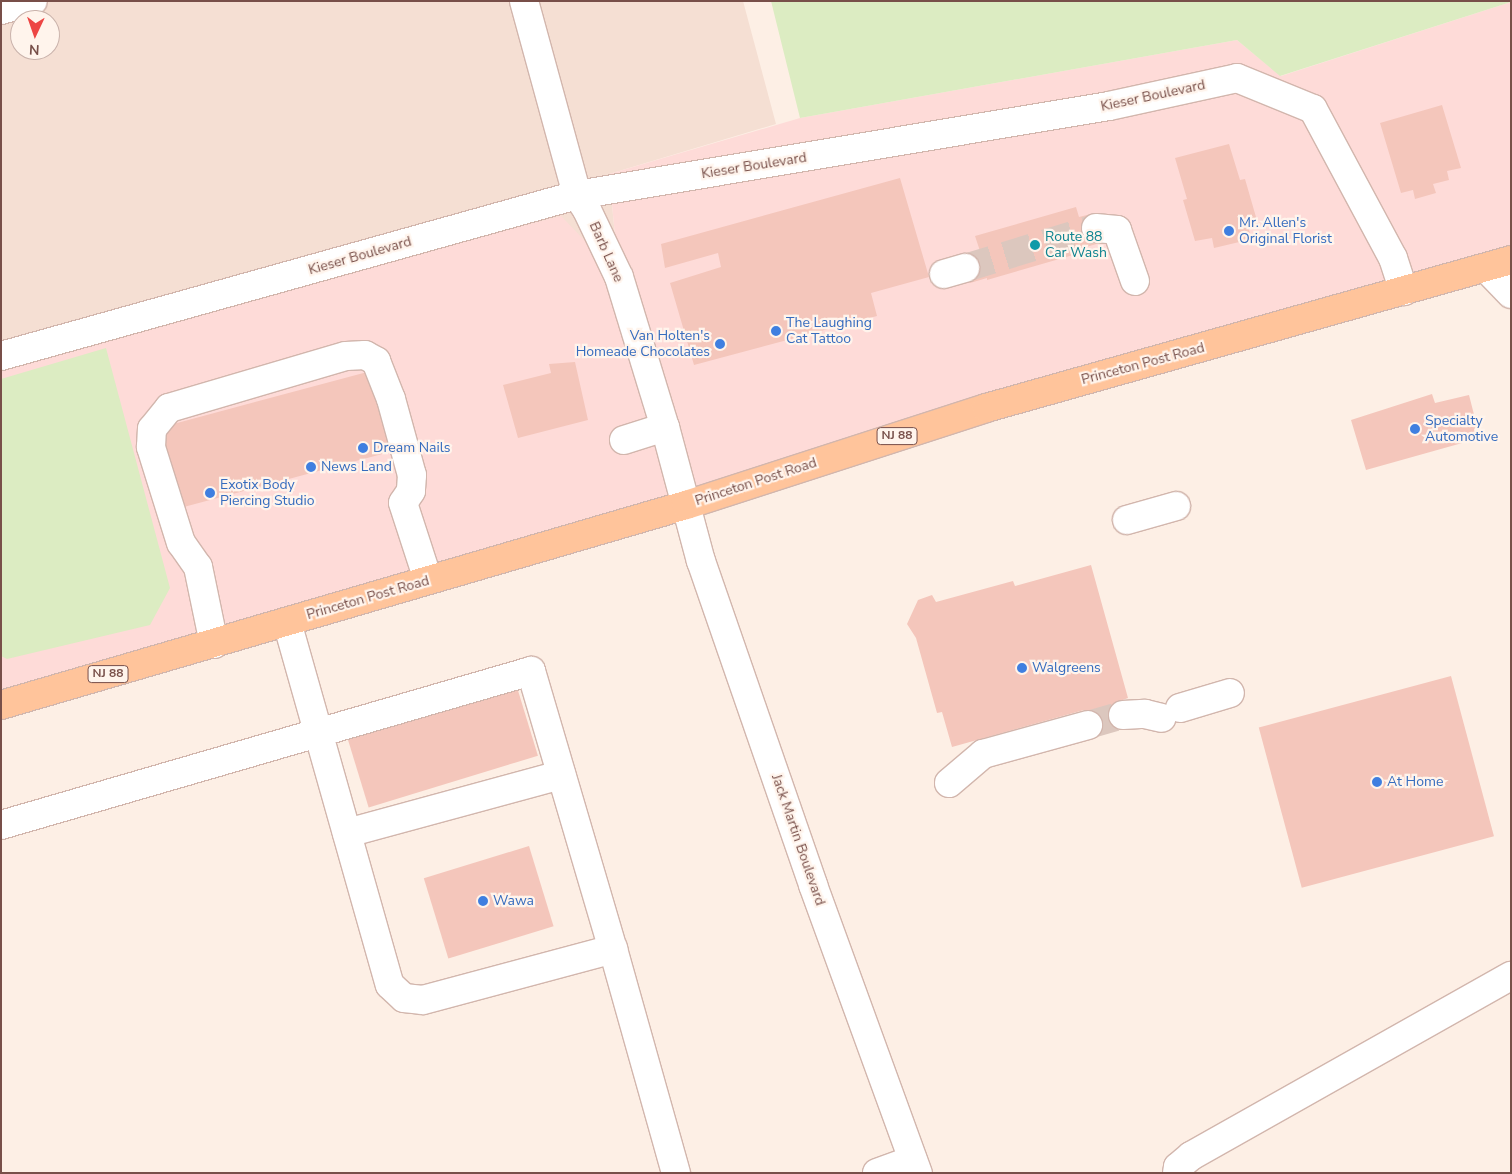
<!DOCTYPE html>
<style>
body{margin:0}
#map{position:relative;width:1512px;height:1174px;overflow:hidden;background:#fdefe5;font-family:"Nunito Sans",sans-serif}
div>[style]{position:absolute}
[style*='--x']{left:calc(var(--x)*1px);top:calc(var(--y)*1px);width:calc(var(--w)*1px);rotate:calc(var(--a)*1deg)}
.residential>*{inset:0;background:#f5dfd3}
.commercial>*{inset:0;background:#fedbd8}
.green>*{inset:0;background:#dcecc2}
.building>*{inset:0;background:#f4c6bb;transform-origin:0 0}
.minor-tunnel>*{height:28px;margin-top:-14px;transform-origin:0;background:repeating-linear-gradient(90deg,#dcc7be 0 28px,transparent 0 42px)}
.roads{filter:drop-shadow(1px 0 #d2b6ad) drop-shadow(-1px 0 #d2b6ad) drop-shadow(0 1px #d2b6ad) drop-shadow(0 -1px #d2b6ad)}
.minor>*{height:28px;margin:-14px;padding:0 14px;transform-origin:14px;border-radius:14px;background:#fff}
.major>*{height:28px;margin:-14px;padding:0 14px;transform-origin:14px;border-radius:14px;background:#ffc49b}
.dots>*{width:14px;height:14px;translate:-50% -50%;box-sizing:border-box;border:2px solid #fff4ec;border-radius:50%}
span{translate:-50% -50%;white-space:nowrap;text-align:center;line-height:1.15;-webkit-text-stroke:4.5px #fff4ec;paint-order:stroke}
.shield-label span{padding:1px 4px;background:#fff4ec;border:1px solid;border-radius:4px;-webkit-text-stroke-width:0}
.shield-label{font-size:12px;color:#784f49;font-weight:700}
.street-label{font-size:14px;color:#784f49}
.shop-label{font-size:14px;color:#366cbe}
.left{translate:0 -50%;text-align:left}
.right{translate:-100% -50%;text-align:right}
.culture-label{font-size:14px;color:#0d838f}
.frame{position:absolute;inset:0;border:2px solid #784f49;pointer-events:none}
.north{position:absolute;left:10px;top:10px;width:50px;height:50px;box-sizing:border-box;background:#fff4ec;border:1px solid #c9b2ab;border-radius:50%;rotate:183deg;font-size:14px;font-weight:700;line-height:20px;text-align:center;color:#784f49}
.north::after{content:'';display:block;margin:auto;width:18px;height:22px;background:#ed4644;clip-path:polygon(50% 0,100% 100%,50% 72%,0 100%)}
</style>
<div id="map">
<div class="residential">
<div style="clip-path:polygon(evenodd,1px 1px,743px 1px,776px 124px,609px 174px,619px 277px,1px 359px,1px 1px,20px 20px,50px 20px,50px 50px,20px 50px,20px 20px)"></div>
</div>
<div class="commercial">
<div style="clip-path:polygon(1511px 2px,1511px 260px,1px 705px,1px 359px,561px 216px,619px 276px,609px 174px,800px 118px,1237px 40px,1281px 76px)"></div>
</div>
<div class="green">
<div style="clip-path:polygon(771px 1px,1511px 1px,1511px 2px,1280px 76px,1237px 40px,800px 118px)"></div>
<div style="clip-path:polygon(106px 348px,170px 588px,150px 625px,7px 659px,1px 656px,1px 379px)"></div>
</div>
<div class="building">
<div style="clip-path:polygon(1442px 105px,1461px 168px,1447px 171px,1449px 180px,1433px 184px,1436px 193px,1415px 199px,1413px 190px,1401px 193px,1380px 123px)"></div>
<div style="clip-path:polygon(1229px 144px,1240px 180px,1245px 179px,1258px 224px,1248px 227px,1252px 239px,1214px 248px,1212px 238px,1195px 241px,1183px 200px,1187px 199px,1175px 158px)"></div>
<div style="clip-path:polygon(900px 178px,929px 277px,871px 293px,877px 316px,694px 365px,670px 283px,721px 267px,718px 253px,665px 268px,661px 244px)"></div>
<div style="clip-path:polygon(1076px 207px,1079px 217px,1091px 214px,1100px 243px,1086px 247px,1087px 251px,987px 280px,987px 278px,970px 283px,962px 256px,980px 251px,975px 236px)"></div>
<div style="clip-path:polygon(575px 362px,588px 420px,518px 438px,503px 385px,551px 373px,549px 364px)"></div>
<div style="left:371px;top:371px;width:83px;height:219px;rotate:75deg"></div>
<div style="clip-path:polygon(1432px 394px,1435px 403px,1469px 395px,1480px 438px,1366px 470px,1351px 420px)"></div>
<div style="clip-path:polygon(1091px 565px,1128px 698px,1120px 701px,1127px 726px,1091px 736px,1084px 710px,952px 747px,942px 712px,937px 713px,916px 638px,907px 624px,918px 600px,932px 595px,936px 602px,1013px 581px,1015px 586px)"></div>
<div style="left:1451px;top:676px;width:166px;height:199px;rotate:75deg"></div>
<div style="left:516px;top:684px;width:75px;height:177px;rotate:73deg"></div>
<div style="left:529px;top:846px;width:84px;height:110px;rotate:73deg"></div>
</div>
<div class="minor-tunnel">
<div style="--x:965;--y:268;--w:137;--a:-17"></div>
<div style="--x:1088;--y:725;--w:36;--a:-16"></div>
</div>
<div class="roads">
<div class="minor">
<div style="--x:524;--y:1;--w:201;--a:74.7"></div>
<div style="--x:577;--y:195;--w:18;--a:56"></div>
<div style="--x:587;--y:210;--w:74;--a:64.5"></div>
<div style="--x:619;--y:277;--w:157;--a:73"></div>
<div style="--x:665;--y:427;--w:139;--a:75"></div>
<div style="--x:701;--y:561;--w:343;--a:70.9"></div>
<div style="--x:813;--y:885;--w:307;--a:70"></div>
<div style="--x:1;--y:10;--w:33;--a:-16"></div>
<div style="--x:1096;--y:228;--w:21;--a:5"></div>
<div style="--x:1117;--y:230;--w:54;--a:70.6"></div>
<div style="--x:1486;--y:268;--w:36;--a:46"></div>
<div style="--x:944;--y:274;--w:22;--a:-16"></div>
<div style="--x:1;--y:356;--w:598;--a:-15.62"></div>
<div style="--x:577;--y:195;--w:539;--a:-9.5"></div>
<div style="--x:1109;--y:106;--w:131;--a:-12.3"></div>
<div style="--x:1237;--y:78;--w:82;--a:22.2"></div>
<div style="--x:1313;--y:109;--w:169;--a:61.8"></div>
<div style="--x:1393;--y:258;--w:35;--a:72"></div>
<div style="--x:624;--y:440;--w:43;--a:-17.6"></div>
<div style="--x:1127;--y:520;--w:51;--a:-15.9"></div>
<div style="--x:287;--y:622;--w:377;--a:74.2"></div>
<div style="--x:390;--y:985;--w:19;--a:43"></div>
<div style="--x:404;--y:998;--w:19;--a:6"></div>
<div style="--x:423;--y:1000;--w:197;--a:-15"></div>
<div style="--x:613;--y:949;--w:233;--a:74.3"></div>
<div style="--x:214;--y:644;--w:79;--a:-101.7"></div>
<div style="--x:198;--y:567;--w:29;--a:-125"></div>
<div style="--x:181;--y:543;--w:101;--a:-107.4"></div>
<div style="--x:151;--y:447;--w:18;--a:-87"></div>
<div style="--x:152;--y:429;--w:27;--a:-51"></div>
<div style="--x:169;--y:408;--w:184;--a:-16.4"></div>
<div style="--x:346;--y:356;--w:19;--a:-3"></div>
<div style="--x:365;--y:355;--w:13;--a:29"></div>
<div style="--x:376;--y:361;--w:41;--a:68.5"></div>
<div style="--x:391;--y:399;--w:79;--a:74.6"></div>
<div style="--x:412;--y:475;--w:16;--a:94"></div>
<div style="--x:411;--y:491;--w:14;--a:124"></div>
<div style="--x:403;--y:503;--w:81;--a:72"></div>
<div style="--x:1180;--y:708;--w:52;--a:-16.7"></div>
<div style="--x:1123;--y:715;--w:22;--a:-3"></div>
<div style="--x:1145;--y:714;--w:17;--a:13"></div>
<div style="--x:949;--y:783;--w:45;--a:-40.5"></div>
<div style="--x:983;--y:754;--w:109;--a:-15.4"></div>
<div style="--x:1;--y:825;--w:552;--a:-16.2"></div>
<div style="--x:531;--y:671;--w:290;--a:73.6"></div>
<div style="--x:347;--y:833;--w:222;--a:-15.2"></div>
<div style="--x:877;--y:1173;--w:38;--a:-20"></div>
<div style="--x:1177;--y:1173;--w:6;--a:-81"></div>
<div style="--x:1178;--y:1167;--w:17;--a:-40"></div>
<div style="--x:1191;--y:1156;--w:367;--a:-29.4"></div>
</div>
<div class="major">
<div style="--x:1;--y:705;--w:714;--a:-16.28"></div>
<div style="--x:686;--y:505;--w:315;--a:-17.9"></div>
<div style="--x:986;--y:408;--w:545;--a:-15.74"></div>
</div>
</div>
<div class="dots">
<div style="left:1229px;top:231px;background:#3f7fe0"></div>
<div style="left:1035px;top:245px;background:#0f9aa8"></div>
<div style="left:776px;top:331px;background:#3f7fe0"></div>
<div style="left:720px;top:344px;background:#3f7fe0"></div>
<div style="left:1415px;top:429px;background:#3f7fe0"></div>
<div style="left:363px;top:448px;background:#3f7fe0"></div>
<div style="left:311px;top:467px;background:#3f7fe0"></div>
<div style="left:210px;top:493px;background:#3f7fe0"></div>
<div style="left:1022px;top:668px;background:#3f7fe0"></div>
<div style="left:1377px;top:782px;background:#3f7fe0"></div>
<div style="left:483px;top:901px;background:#3f7fe0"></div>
</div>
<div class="shield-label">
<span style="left:897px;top:436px">NJ 88</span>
<span style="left:108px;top:674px">NJ 88</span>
</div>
<div class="street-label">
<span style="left:1153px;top:96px;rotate:-12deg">Kieser Boulevard</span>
<span style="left:754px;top:166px;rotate:-9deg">Kieser Boulevard</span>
<span style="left:606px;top:252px;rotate:66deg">Barb Lane</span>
<span style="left:360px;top:256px;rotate:-16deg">Kieser Boulevard</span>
<span style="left:1143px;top:364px;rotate:-15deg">Princeton Post Road</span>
<span style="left:756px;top:482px;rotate:-18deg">Princeton Post Road</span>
<span style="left:368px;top:598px;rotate:-16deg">Princeton Post Road</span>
<span style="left:798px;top:840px;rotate:71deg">Jack Martin Boulevard</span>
</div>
<div class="shop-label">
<span class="left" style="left:1239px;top:231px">Mr. Allen's<br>Original Florist</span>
<span class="left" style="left:786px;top:331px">The Laughing<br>Cat Tattoo</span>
<span class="right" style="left:710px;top:344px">Van Holten's<br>Homeade Chocolates</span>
<span class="left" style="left:1425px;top:429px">Specialty<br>Automotive</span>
<span class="left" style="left:373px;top:448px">Dream Nails</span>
<span class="left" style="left:321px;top:467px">News Land</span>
<span class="left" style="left:220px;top:493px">Exotix Body<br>Piercing Studio</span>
<span class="left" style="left:1032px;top:668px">Walgreens</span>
<span class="left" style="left:1387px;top:782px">At Home</span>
<span class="left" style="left:493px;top:901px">Wawa</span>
</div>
<div class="culture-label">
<span class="left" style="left:1045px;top:245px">Route 88<br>Car Wash</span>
</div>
<div class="frame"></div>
<div class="north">N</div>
</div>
